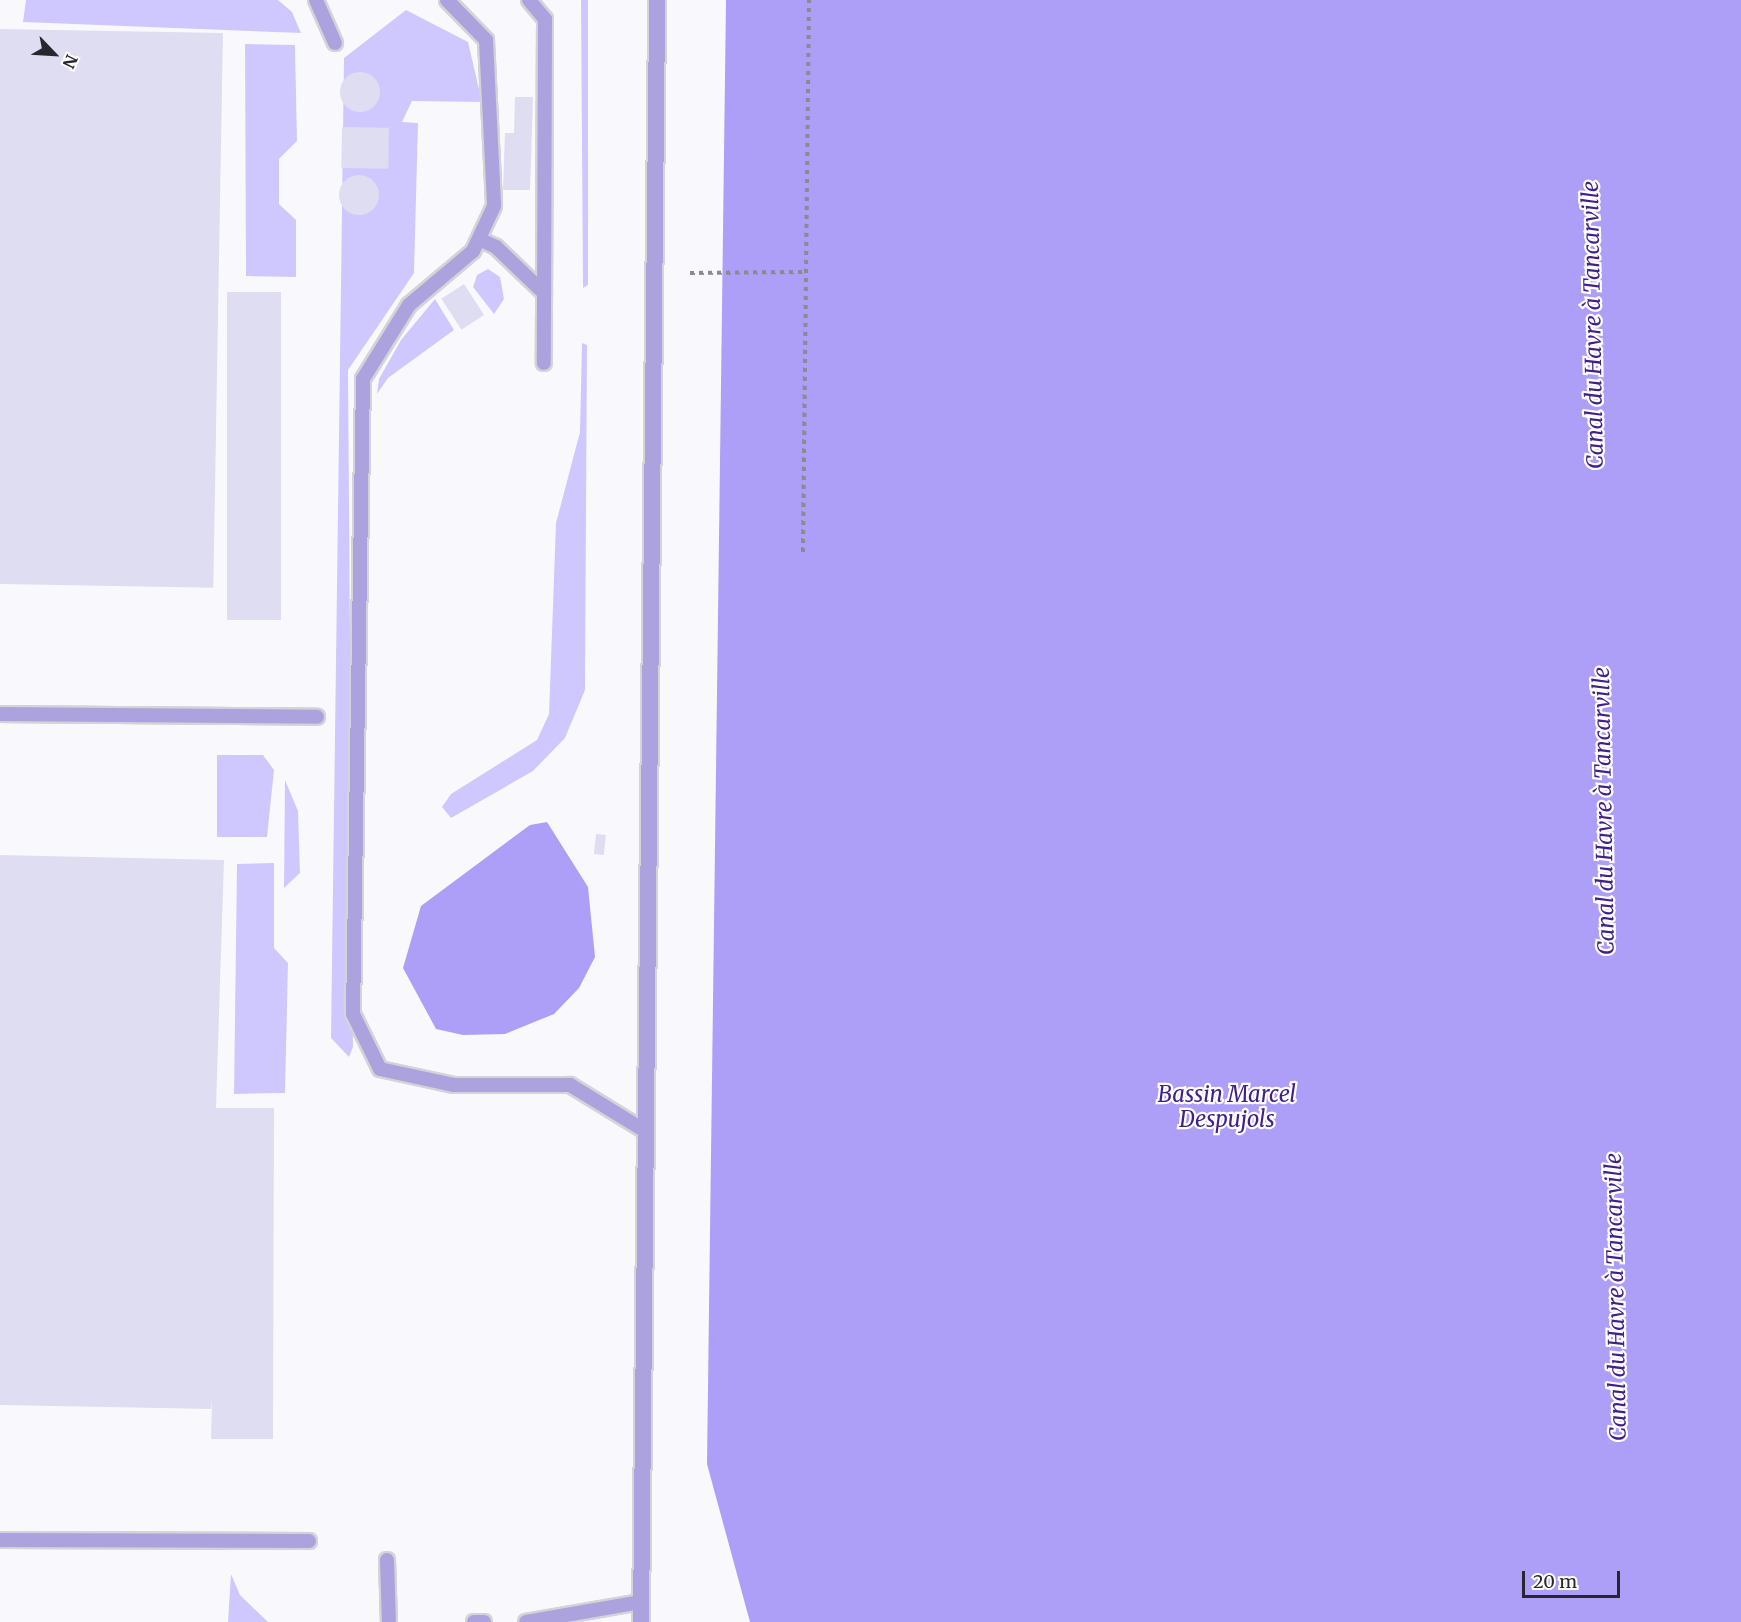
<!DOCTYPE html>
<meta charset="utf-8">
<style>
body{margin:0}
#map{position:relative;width:1741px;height:1622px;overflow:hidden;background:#f9f9fd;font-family:Merriweather,serif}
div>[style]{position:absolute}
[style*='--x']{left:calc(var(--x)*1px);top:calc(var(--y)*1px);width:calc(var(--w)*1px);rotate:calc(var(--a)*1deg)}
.green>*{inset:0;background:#cfc8ff}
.water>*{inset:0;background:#ad9ef8}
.building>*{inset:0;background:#dfddf1;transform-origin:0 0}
.round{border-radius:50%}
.path>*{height:4px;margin-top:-2px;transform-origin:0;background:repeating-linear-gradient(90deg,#8a8a90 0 4.5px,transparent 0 9px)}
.roads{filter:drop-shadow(2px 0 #d3d3d8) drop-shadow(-2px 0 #d3d3d8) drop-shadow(0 2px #d3d3d8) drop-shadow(0 -2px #d3d3d8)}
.service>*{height:14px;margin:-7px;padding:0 7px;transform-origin:7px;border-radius:7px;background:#aca3de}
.minor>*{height:16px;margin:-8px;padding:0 8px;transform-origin:8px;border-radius:8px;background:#aca3de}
span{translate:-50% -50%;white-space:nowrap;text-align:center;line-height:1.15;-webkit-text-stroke:4.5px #fff;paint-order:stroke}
.water-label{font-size:22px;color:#412087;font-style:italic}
.north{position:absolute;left:24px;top:24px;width:60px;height:60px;-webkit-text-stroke:4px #fff;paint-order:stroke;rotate:115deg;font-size:16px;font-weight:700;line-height:24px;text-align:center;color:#28272f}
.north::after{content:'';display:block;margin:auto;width:21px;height:27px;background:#28272f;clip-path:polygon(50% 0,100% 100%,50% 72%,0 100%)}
.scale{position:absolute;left:1522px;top:1571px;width:98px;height:27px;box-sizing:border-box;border:3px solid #28272f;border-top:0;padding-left:8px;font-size:18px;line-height:21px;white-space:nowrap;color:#28272f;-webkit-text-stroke:4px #fff;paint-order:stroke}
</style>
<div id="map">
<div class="green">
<div style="clip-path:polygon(26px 0,278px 0,292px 12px,301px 33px,23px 22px)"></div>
<div style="clip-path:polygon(581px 0,588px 0,588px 285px,583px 288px)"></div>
<div style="clip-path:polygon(406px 10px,468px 42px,482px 102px,412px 101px,402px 122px,418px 123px,414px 273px,348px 370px,353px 1047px,349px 1057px,331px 1038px,344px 58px)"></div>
<div style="clip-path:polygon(245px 44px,295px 45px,297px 141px,279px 159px,279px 204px,296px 220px,296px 277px,246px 276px)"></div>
<div style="clip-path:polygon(488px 269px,500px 277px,504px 299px,494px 314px,473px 287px,477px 275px)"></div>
<div style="clip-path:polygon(435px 299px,454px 330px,388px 378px,377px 394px,379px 379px,401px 340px)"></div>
<div style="clip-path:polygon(582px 343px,587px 345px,585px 690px,565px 738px,533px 771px,451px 818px,442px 807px,451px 794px,537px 740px,549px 714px,556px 523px,580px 432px)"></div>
<div style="clip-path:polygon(217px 755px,263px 755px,274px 770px,267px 837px,217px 837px)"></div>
<div style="clip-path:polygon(285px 780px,298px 811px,300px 873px,284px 888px)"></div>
<div style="clip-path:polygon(274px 863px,274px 948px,288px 963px,285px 1093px,234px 1094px,237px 864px)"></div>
<div style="clip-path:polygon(231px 1574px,240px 1595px,268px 1622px,228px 1622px)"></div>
</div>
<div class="water">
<div style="clip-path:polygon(726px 0,1741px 0,1741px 1622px,750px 1622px,707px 1464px)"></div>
<div style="clip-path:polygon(547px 822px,588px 887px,595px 957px,579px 988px,554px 1014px,505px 1034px,463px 1035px,436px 1029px,403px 968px,421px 906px,530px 825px)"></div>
</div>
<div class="building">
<div style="left:0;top:29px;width:223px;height:555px;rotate:1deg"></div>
<div class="round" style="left:340px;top:72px;width:40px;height:40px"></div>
<div style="clip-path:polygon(515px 97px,533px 97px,530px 190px,503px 190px,505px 133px,514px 133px)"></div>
<div style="left:342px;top:127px;width:47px;height:41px;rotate:1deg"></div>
<div class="round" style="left:339px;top:175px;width:40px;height:40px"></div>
<div style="left:464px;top:284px;width:37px;height:27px;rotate:57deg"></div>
<div style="left:281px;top:292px;width:328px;height:54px;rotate:90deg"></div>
<div style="left:596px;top:834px;width:10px;height:20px;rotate:6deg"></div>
<div style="clip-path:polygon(0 855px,224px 860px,216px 1108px,274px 1108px,273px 1439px,211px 1439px,212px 1400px,211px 1409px,0 1405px)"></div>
</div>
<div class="path">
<div style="--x:690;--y:273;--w:116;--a:-0.5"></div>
<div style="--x:803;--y:552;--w:552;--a:-89.38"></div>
</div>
<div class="roads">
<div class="service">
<div style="--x:316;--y:0;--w:47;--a:66.2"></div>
<div style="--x:447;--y:0;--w:56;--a:45.7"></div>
<div style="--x:486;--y:40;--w:166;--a:87.2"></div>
<div style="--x:494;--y:206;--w:50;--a:115"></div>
<div style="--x:473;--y:251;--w:84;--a:139.8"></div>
<div style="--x:409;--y:305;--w:87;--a:121.9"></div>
<div style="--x:363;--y:379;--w:635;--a:90.9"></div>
<div style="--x:353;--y:1014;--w:61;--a:63.9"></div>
<div style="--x:380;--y:1069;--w:76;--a:12.2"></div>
<div style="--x:454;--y:1085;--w:116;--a:0"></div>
<div style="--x:570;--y:1085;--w:88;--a:31.5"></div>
<div style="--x:529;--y:0;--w:25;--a:50"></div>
<div style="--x:545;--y:19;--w:344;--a:90.2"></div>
<div style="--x:479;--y:239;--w:19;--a:25"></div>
<div style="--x:496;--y:247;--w:66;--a:43.8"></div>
<div style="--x:0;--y:714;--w:317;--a:0.5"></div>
<div style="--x:0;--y:1540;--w:309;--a:0.2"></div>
<div style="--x:387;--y:1560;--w:62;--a:88.2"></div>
<div style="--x:474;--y:1622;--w:10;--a:0"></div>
<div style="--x:526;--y:1622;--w:117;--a:-9.9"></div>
</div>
<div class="minor">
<div style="--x:641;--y:1622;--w:1622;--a:-89.43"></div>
</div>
</div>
<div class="water-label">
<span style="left:1593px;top:325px;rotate:-91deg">Canal du Havre à Tancarville</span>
<span style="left:1604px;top:811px;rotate:-91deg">Canal du Havre à Tancarville</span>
<span style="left:1227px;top:1107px">Bassin Marcel<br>Despujols</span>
<span style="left:1616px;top:1297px;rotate:-91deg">Canal du Havre à Tancarville</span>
</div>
<div class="north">N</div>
<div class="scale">20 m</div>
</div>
